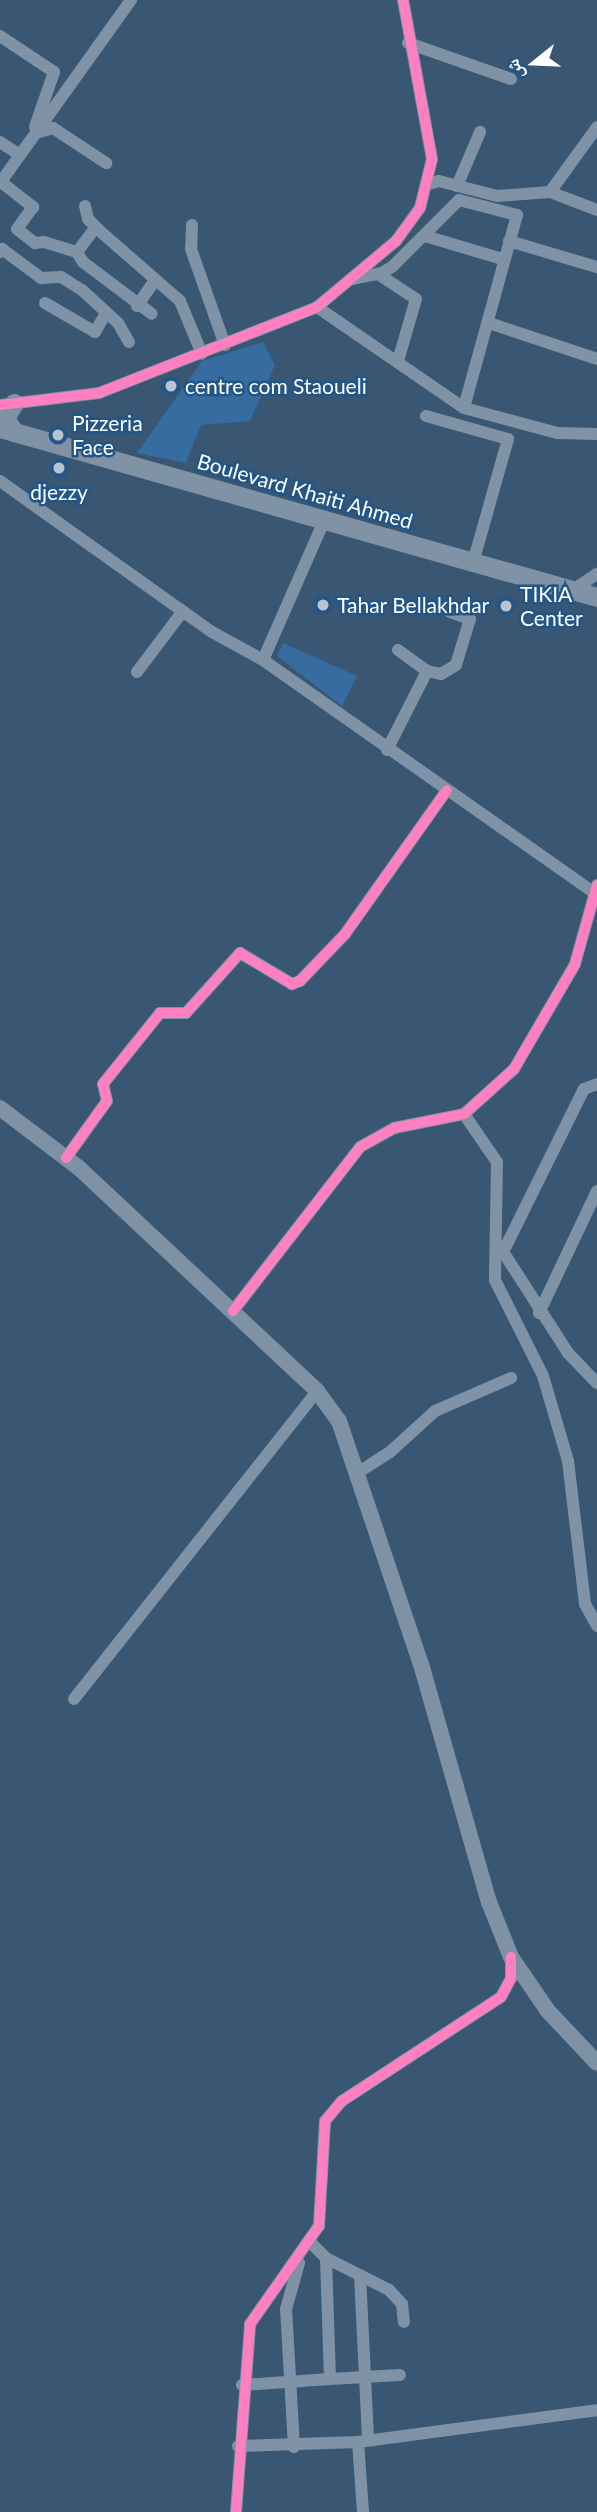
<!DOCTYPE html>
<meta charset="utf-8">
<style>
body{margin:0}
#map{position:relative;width:597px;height:2512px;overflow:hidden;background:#395672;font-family:Lato,"Noto Naskh Arabic",sans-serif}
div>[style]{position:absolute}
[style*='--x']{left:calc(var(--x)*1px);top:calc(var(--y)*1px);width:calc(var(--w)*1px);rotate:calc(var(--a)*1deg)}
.green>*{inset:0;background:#366c9f}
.minor>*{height:12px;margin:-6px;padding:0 6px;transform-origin:6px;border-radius:6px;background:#8093a6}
.major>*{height:16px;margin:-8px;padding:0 8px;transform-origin:8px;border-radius:8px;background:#7f92a5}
.highway>*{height:19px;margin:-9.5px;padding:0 9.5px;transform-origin:9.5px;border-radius:9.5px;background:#8092a5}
.cycleway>*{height:10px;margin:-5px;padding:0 5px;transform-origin:5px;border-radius:5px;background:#ff80c0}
.dots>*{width:19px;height:19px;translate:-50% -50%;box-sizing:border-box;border:4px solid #225689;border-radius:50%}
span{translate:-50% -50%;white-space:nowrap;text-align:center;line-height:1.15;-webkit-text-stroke:5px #225689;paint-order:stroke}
.poi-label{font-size:21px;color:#fff}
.left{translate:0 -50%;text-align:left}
.street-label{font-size:21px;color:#fff}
.north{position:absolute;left:499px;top:28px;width:70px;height:70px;-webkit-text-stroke:5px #225689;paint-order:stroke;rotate:252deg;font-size:19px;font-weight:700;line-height:28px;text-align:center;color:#fff}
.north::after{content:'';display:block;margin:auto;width:24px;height:32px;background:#fff;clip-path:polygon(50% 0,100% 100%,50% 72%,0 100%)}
</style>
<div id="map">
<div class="green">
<div style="clip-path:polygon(263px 342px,275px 365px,250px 421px,201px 425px,186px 463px,137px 453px,202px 361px)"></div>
<div style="clip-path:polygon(283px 643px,357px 676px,342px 706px,277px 656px)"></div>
</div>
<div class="minor">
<div style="--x:0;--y:36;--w:65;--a:33.7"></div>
<div style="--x:54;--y:72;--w:58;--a:109.1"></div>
<div style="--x:408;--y:43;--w:109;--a:19.3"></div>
<div style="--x:36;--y:133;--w:18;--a:-16"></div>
<div style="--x:53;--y:128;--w:64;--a:33.4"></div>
<div style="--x:0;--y:142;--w:24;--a:33"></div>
<div style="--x:1;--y:182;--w:41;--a:38"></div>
<div style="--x:33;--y:207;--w:27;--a:126"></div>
<div style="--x:17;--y:229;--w:23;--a:38"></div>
<div style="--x:35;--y:243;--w:9;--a:-6"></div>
<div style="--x:44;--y:242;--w:34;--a:17"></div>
<div style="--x:77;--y:252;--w:12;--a:59"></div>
<div style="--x:83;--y:262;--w:86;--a:37"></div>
<div style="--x:0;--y:183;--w:225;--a:-54.4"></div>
<div style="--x:429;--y:184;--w:10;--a:-17"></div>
<div style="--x:439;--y:181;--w:60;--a:14.5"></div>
<div style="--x:497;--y:196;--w:53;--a:-4.3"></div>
<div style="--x:550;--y:192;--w:50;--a:21"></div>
<div style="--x:457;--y:186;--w:59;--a:-66.9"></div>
<div style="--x:550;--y:192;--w:80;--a:-54.1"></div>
<div style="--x:85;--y:206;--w:13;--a:77"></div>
<div style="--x:88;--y:219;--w:18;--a:45"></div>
<div style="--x:101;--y:232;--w:105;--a:41.1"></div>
<div style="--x:180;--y:301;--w:57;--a:67.5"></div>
<div style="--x:192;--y:225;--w:24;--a:92"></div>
<div style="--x:191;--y:249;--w:102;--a:70.5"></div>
<div style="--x:425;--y:236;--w:80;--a:16.6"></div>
<div style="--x:509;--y:241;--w:92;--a:16.5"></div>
<div style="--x:0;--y:252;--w:4;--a:-56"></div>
<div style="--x:2;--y:249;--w:49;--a:36.6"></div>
<div style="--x:41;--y:278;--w:20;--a:-3"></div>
<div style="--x:61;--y:277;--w:25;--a:32"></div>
<div style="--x:82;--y:290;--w:49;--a:42.5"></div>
<div style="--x:118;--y:323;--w:22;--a:60"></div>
<div style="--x:77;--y:252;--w:31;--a:-53"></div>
<div style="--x:378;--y:274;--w:45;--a:33.3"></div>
<div style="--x:416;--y:299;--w:65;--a:106.2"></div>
<div style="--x:353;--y:279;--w:30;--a:-12"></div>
<div style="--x:382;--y:273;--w:13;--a:-32"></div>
<div style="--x:393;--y:266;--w:93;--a:-45"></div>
<div style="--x:459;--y:200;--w:60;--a:14.5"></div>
<div style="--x:517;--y:215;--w:200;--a:105.4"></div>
<div style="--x:45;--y:303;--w:58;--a:30.1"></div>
<div style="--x:95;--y:332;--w:22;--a:-60"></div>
<div style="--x:137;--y:306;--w:32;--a:-55"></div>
<div style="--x:317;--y:307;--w:178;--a:34.5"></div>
<div style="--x:464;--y:408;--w:96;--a:15"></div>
<div style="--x:557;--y:433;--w:40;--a:1.4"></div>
<div style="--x:489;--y:323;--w:114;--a:18.4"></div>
<div style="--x:0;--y:405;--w:100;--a:-6.9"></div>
<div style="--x:99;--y:393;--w:234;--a:-21.5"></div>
<div style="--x:317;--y:307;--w:103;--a:-39.9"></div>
<div style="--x:396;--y:241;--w:41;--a:-54"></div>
<div style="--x:420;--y:208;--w:50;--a:-76.2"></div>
<div style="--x:432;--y:159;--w:162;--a:-100.3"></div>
<div style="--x:426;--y:416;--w:85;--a:15.7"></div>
<div style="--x:508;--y:439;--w:129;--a:105.8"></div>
<div style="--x:0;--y:481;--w:260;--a:35.5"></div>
<div style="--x:212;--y:632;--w:58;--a:28.8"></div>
<div style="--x:263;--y:660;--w:154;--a:-66.3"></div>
<div style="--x:573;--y:590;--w:29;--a:-34"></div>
<div style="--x:398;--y:650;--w:36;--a:36"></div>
<div style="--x:427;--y:671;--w:14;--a:12"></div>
<div style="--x:441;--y:674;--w:17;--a:-31"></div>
<div style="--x:456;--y:665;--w:48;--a:-73.1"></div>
<div style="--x:470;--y:619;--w:21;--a:-161"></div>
<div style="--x:263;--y:660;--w:405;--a:35.1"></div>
<div style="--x:137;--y:672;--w:76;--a:-53"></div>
<div style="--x:387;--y:750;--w:89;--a:-63.1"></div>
<div style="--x:464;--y:1114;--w:58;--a:55.5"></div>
<div style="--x:497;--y:1162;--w:118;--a:91"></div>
<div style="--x:495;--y:1280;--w:107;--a:63.4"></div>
<div style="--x:543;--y:1376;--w:89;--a:73.6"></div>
<div style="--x:568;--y:1461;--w:144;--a:83.2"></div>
<div style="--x:585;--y:1604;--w:25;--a:61"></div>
<div style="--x:66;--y:1158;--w:70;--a:-54.3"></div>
<div style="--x:107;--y:1101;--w:17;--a:-103"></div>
<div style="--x:103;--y:1084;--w:91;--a:-51.2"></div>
<div style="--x:160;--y:1013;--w:26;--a:0"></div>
<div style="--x:186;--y:1013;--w:81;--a:-48"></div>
<div style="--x:240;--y:953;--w:61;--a:30.8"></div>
<div style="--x:292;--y:984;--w:9;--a:-21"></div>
<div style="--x:300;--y:981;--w:65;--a:-46.2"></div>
<div style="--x:345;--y:934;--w:176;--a:-54.7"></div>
<div style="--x:500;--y:1247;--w:126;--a:57.3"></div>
<div style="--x:568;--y:1353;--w:42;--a:46"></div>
<div style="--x:503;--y:1252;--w:182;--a:-63.6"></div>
<div style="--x:584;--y:1089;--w:14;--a:-21"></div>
<div style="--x:233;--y:1311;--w:207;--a:-52.2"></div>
<div style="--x:360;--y:1147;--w:39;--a:-29"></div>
<div style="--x:394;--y:1128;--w:71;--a:-11.3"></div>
<div style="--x:464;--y:1114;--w:67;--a:-42"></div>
<div style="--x:514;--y:1069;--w:121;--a:-59.8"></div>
<div style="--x:575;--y:964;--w:82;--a:-74.4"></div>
<div style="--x:539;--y:1313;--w:135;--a:-64.6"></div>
<div style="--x:359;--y:1472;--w:37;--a:-33"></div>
<div style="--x:390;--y:1452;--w:61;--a:-42.3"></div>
<div style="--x:435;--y:1411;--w:83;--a:-23.5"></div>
<div style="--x:74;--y:1699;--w:392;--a:-51.7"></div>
<div style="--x:310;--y:2242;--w:23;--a:45"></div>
<div style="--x:326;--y:2258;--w:71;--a:26.9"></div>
<div style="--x:389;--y:2290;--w:19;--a:47"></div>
<div style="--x:402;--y:2304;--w:18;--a:84"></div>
<div style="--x:360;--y:2275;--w:162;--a:87.2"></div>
<div style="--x:330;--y:2379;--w:70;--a:-3.3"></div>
<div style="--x:242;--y:2385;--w:88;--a:-3.9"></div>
<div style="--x:330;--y:2379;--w:121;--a:-91.9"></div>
<div style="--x:358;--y:2442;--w:70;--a:85.9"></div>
<div style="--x:238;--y:2446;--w:120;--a:-1.9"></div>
<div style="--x:358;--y:2442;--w:241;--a:-7.6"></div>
<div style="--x:294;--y:2447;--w:138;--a:-93.3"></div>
<div style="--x:286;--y:2309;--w:48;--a:-74.2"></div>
<div style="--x:236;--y:2512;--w:189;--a:-85.7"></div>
<div style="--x:250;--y:2324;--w:120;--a:-54.9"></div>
<div style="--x:319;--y:2226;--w:105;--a:-86.7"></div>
<div style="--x:325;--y:2121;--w:26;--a:-50"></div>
<div style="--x:342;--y:2101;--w:190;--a:-33.2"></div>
<div style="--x:501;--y:1997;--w:21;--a:-62"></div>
<div style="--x:511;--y:1978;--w:21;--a:-90"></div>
</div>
<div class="major">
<div style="--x:0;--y:1108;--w:99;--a:37.2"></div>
<div style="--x:79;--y:1168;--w:326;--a:43.1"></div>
<div style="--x:317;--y:1391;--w:37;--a:54"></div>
<div style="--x:339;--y:1421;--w:256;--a:71.4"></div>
<div style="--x:421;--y:1664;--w:248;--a:74.1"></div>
<div style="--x:489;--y:1902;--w:59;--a:68.2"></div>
<div style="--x:511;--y:1957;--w:65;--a:55.6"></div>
<div style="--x:548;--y:2011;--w:71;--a:46.7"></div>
</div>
<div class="highway">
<div style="--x:14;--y:403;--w:17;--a:121"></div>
<div style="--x:5;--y:418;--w:17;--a:57"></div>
<div style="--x:0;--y:428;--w:620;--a:15.81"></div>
</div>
<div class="cycleway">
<div style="--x:0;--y:405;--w:100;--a:-6.9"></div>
<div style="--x:99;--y:393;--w:234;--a:-21.5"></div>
<div style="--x:317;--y:307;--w:103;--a:-39.9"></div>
<div style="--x:396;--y:241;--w:41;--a:-54"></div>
<div style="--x:420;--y:208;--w:50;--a:-76.2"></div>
<div style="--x:432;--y:159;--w:162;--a:-100.3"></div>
<div style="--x:66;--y:1158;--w:70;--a:-54.3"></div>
<div style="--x:107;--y:1101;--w:17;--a:-103"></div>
<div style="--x:103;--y:1084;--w:91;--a:-51.2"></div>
<div style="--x:160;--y:1013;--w:26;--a:0"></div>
<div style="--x:186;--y:1013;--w:81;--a:-48"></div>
<div style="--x:240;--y:953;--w:61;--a:30.8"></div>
<div style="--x:292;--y:984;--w:9;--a:-21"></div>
<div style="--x:300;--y:981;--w:65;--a:-46.2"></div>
<div style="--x:345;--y:934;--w:176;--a:-54.7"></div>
<div style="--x:233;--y:1311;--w:207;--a:-52.2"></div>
<div style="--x:360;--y:1147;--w:39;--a:-29"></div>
<div style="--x:394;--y:1128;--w:71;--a:-11.3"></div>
<div style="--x:464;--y:1114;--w:67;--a:-42"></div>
<div style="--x:514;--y:1069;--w:121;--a:-59.8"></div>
<div style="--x:575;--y:964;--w:82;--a:-74.4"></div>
<div style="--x:236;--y:2512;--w:189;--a:-85.7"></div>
<div style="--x:250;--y:2324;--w:120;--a:-54.9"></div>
<div style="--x:319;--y:2226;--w:105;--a:-86.7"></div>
<div style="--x:325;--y:2121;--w:26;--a:-50"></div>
<div style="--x:342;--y:2101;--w:190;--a:-33.2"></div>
<div style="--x:501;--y:1997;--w:21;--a:-62"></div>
<div style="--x:511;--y:1978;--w:21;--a:-90"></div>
</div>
<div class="dots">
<div style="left:171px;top:386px;background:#bac4ce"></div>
<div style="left:58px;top:435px;background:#bac4ce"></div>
<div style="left:59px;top:468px;background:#bac4ce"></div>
<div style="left:323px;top:605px;background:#bac4ce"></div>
<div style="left:506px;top:606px;background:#bac4ce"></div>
</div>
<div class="poi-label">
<span class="left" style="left:185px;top:386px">centre com Staoueli</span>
<span class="left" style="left:72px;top:435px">Pizzeria<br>Face</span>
<span style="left:59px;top:492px">djezzy</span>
<span class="left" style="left:520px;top:606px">TIKIA<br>Center</span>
<span class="left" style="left:337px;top:605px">Tahar Bellakhdar</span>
</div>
<div class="street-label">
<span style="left:305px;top:491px;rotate:16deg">Boulevard Khaiti Ahmed</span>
</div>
<div class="north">ش</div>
</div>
